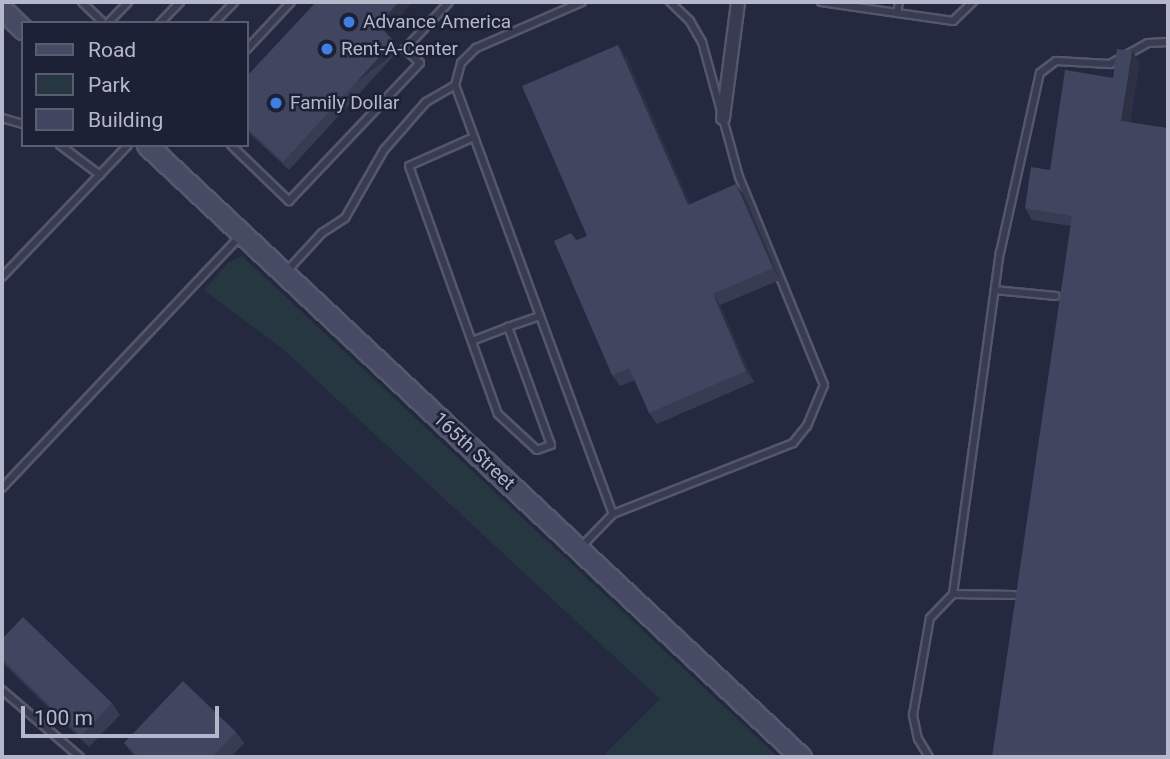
<!DOCTYPE html>
<style>
body{margin:0}
#map{position:relative;width:1170px;height:759px;overflow:hidden;background:#242940;font-family:Roboto,sans-serif}
div>[style]{position:absolute}
[style*='--x']{left:calc(var(--x)*1px);top:calc(var(--y)*1px);width:calc(var(--w)*1px);rotate:calc(var(--a)*1deg)}
.green>*{inset:0;background:#263741}
.roads{filter:drop-shadow(2px 0 #53576b) drop-shadow(-2px 0 #53576b) drop-shadow(0 2px #53576b) drop-shadow(0 -2px #53576b)}
.service>*{height:6px;margin:-3px;padding:0 3px;transform-origin:3px;border-radius:3px;background:#393c50}
.minor>*{height:12px;margin:-6px;padding:0 6px;transform-origin:6px;border-radius:6px;background:#393c50}
.secondary>*{height:19px;margin:-9.5px;padding:0 9.5px;transform-origin:9.5px;border-radius:9.5px;background:#464a63}
.wall>*{inset:0;background:#373c53}
.shaded-wall>*{inset:0;background:#2d3143;transform-origin:0 0}
.building>*{inset:0;background:#404660}
.dots>*{width:19px;height:19px;translate:-50% -50%;box-sizing:border-box;border:4px solid #1d2135;border-radius:50%}
span{translate:-50% -50%;white-space:nowrap;text-align:center;line-height:1.15;-webkit-text-stroke:5px #1d2135;paint-order:stroke}
.poi-label{font-size:19px;color:#b5b8cb}
.left{translate:0 -50%;text-align:left}
.street-label{font-size:19px;color:#b5b8cb}
.frame{position:absolute;inset:0;border:4px solid #b5b8cb;pointer-events:none}
.legend{position:absolute;left:21px;top:21px;width:228px;height:126px;box-sizing:border-box;background:#1d2135;border:2px solid #5a5d71;margin:0;padding:9px 12px;list-style:none;font-size:21px;color:#b5b8cb}
.legend li{display:flex;align-items:center;gap:14px;height:35px}
.legend b{width:35px;border:2px solid #5a5d71}
.scale{position:absolute;left:21px;top:706px;width:198px;height:32px;box-sizing:border-box;border:4px solid #b5b8cb;border-top:0;padding-left:9px;font-size:21px;line-height:24px;white-space:nowrap;color:#b5b8cb;-webkit-text-stroke:5px #1d2135;paint-order:stroke}
</style>
<div id="map">
<div class="green">
<div style="clip-path:polygon(242px 256px,778px 757px,602px 757px,660px 699px,283px 349px,204px 290px,228px 263px)"></div>
</div>
<div class="roads">
<div class="service">
<div style="--x:82;--y:2;--w:30;--a:44"></div>
<div style="--x:582;--y:2;--w:116;--a:156.5"></div>
<div style="--x:476;--y:48;--w:21;--a:135"></div>
<div style="--x:461;--y:63;--w:23;--a:105"></div>
<div style="--x:455;--y:85;--w:457;--a:69.8"></div>
<div style="--x:821;--y:2;--w:77;--a:8.2"></div>
<div style="--x:899;--y:2;--w:11;--a:100"></div>
<div style="--x:897;--y:13;--w:57;--a:8.1"></div>
<div style="--x:953;--y:21;--w:28;--a:-44"></div>
<div style="--x:108;--y:23;--w:29;--a:-46"></div>
<div style="--x:160;--y:23;--w:29;--a:-46"></div>
<div style="--x:214;--y:23;--w:29;--a:-46"></div>
<div style="--x:247;--y:49;--w:64;--a:-46.9"></div>
<div style="--x:2;--y:118;--w:22;--a:16"></div>
<div style="--x:474;--y:137;--w:71;--a:156"></div>
<div style="--x:409;--y:166;--w:263;--a:70.3"></div>
<div style="--x:498;--y:414;--w:53;--a:42.7"></div>
<div style="--x:537;--y:450;--w:15;--a:-20"></div>
<div style="--x:551;--y:445;--w:126;--a:-110"></div>
<div style="--x:508;--y:327;--w:34;--a:-19"></div>
<div style="--x:60;--y:145;--w:50;--a:36.9"></div>
<div style="--x:231;--y:145;--w:81;--a:44"></div>
<div style="--x:289;--y:201;--w:190;--a:-46.5"></div>
<div style="--x:420;--y:63;--w:21;--a:-137"></div>
<div style="--x:405;--y:49;--w:64;--a:-46.9"></div>
<div style="--x:286;--y:272;--w:53;--a:-47.3"></div>
<div style="--x:322;--y:233;--w:27;--a:-33"></div>
<div style="--x:345;--y:218;--w:78;--a:-60.2"></div>
<div style="--x:384;--y:150;--w:64;--a:-48.8"></div>
<div style="--x:426;--y:102;--w:34;--a:-30"></div>
<div style="--x:2;--y:277;--w:182;--a:-46.3"></div>
<div style="--x:995;--y:290;--w:61;--a:5.6"></div>
<div style="--x:472;--y:341;--w:39;--a:-21"></div>
<div style="--x:2;--y:488;--w:348;--a:-46.6"></div>
<div style="--x:580;--y:548;--w:47;--a:-45.9"></div>
<div style="--x:613;--y:514;--w:193;--a:-21.5"></div>
<div style="--x:793;--y:443;--w:22;--a:-51"></div>
<div style="--x:807;--y:426;--w:44;--a:-67.5"></div>
<div style="--x:824;--y:385;--w:225;--a:-112.2"></div>
<div style="--x:739;--y:177;--w:140;--a:-105.3"></div>
<div style="--x:702;--y:42;--w:24;--a:-120"></div>
<div style="--x:690;--y:21;--w:28;--a:-136"></div>
<div style="--x:953;--y:594;--w:344;--a:-82.2"></div>
<div style="--x:1000;--y:253;--w:184;--a:-77.5"></div>
<div style="--x:1040;--y:73;--w:20;--a:-37"></div>
<div style="--x:1056;--y:61;--w:54;--a:3.2"></div>
<div style="--x:1110;--y:64;--w:43;--a:-28.9"></div>
<div style="--x:1148;--y:43;--w:20;--a:-3"></div>
<div style="--x:2;--y:690;--w:103;--a:40.7"></div>
<div style="--x:929;--y:757;--w:21;--a:-121"></div>
<div style="--x:918;--y:739;--w:25;--a:-102"></div>
<div style="--x:913;--y:715;--w:98;--a:-80.1"></div>
<div style="--x:930;--y:618;--w:33;--a:-46"></div>
<div style="--x:953;--y:594;--w:61;--a:0.9"></div>
</div>
<div class="minor">
<div style="--x:723;--y:118;--w:117;--a:-82.6"></div>
</div>
<div class="secondary">
<div style="--x:2;--y:9;--w:29;--a:44"></div>
<div style="--x:147;--y:145;--w:896;--a:43.1"></div>
</div>
</div>
<div class="wall">
<div style="clip-path:polygon(385px 32px,400px 49px,289px 170px,247px 131px,247px 76px)"></div>
<div style="clip-path:polygon(626px 56px,690px 204px,744px 195px,780px 280px,720px 305px,754px 382px,657px 424px,649px 413px,635px 380px,620px 386px,612px 375px,571px 233px,577px 240px,587px 236px)"></div>
<div style="clip-path:polygon(1140px 62px,1071px 226px,1032px 220px,1025px 208px,1050px 170px,1113px 78px)"></div>
<div style="clip-path:polygon(2px 639px,112px 703px,120px 715px,89px 747px,2px 662px)"></div>
<div style="clip-path:polygon(236px 732px,244px 743px,231px 757px,135px 757px,124px 743px)"></div>
</div>
<div class="shaded-wall">
<div style="clip-path:polygon(399px 2px,413px 2px,384px 34px,378px 25px)"></div>
<div style="left:394px;top:41px;width:10px;height:164px;rotate:53deg"></div>
<div style="clip-path:polygon(618px 45px,626px 56px,695px 216px,688px 205px)"></div>
<div style="clip-path:polygon(1132px 51px,1140px 62px,1129px 132px,1121px 121px)"></div>
<div style="clip-path:polygon(736px 184px,744px 195px,780px 280px,773px 268px)"></div>
<div style="clip-path:polygon(713px 294px,720px 305px,754px 382px,746px 371px)"></div>
</div>
<div class="building">
<div style="clip-path:polygon(316px 2px,399px 2px,378px 25px,394px 41px,283px 162px,247px 128px,247px 76px)"></div>
<div style="clip-path:polygon(618px 45px,688px 205px,736px 184px,773px 268px,713px 294px,746px 371px,649px 413px,629px 368px,612px 375px,554px 241px,571px 233px,575px 241px,587px 236px,522px 86px)"></div>
<div style="clip-path:polygon(1117px 49px,1132px 51px,1121px 121px,1168px 128px,1168px 757px,992px 757px,1072px 216px,1025px 208px,1031px 167px,1050px 170px,1065px 70px,1113px 78px)"></div>
<div style="clip-path:polygon(23px 617px,112px 703px,81px 736px,2px 659px,2px 639px)"></div>
<div style="clip-path:polygon(183px 681px,236px 732px,212px 757px,139px 757px,124px 743px)"></div>
</div>
<div class="dots">
<div style="left:349px;top:22px;background:#3f7fe0"></div>
<div style="left:327px;top:49px;background:#3f7fe0"></div>
<div style="left:276px;top:103px;background:#3f7fe0"></div>
</div>
<div class="poi-label">
<span class="left" style="left:363px;top:22px">Advance America</span>
<span class="left" style="left:341px;top:49px">Rent-A-Center</span>
<span class="left" style="left:290px;top:103px">Family Dollar</span>
</div>
<div class="street-label">
<span style="left:474px;top:451px;rotate:43deg">165th Street</span>
</div>
<div class="frame"></div>
<ul class="legend">
<li><b style="height:9px;background:#464a63"></b>Road</li>
<li><b style="height:19px;background:#263741"></b>Park</li>
<li><b style="height:19px;background:#404660"></b>Building</li>
</ul>
<div class="scale">100 m</div>
</div>
